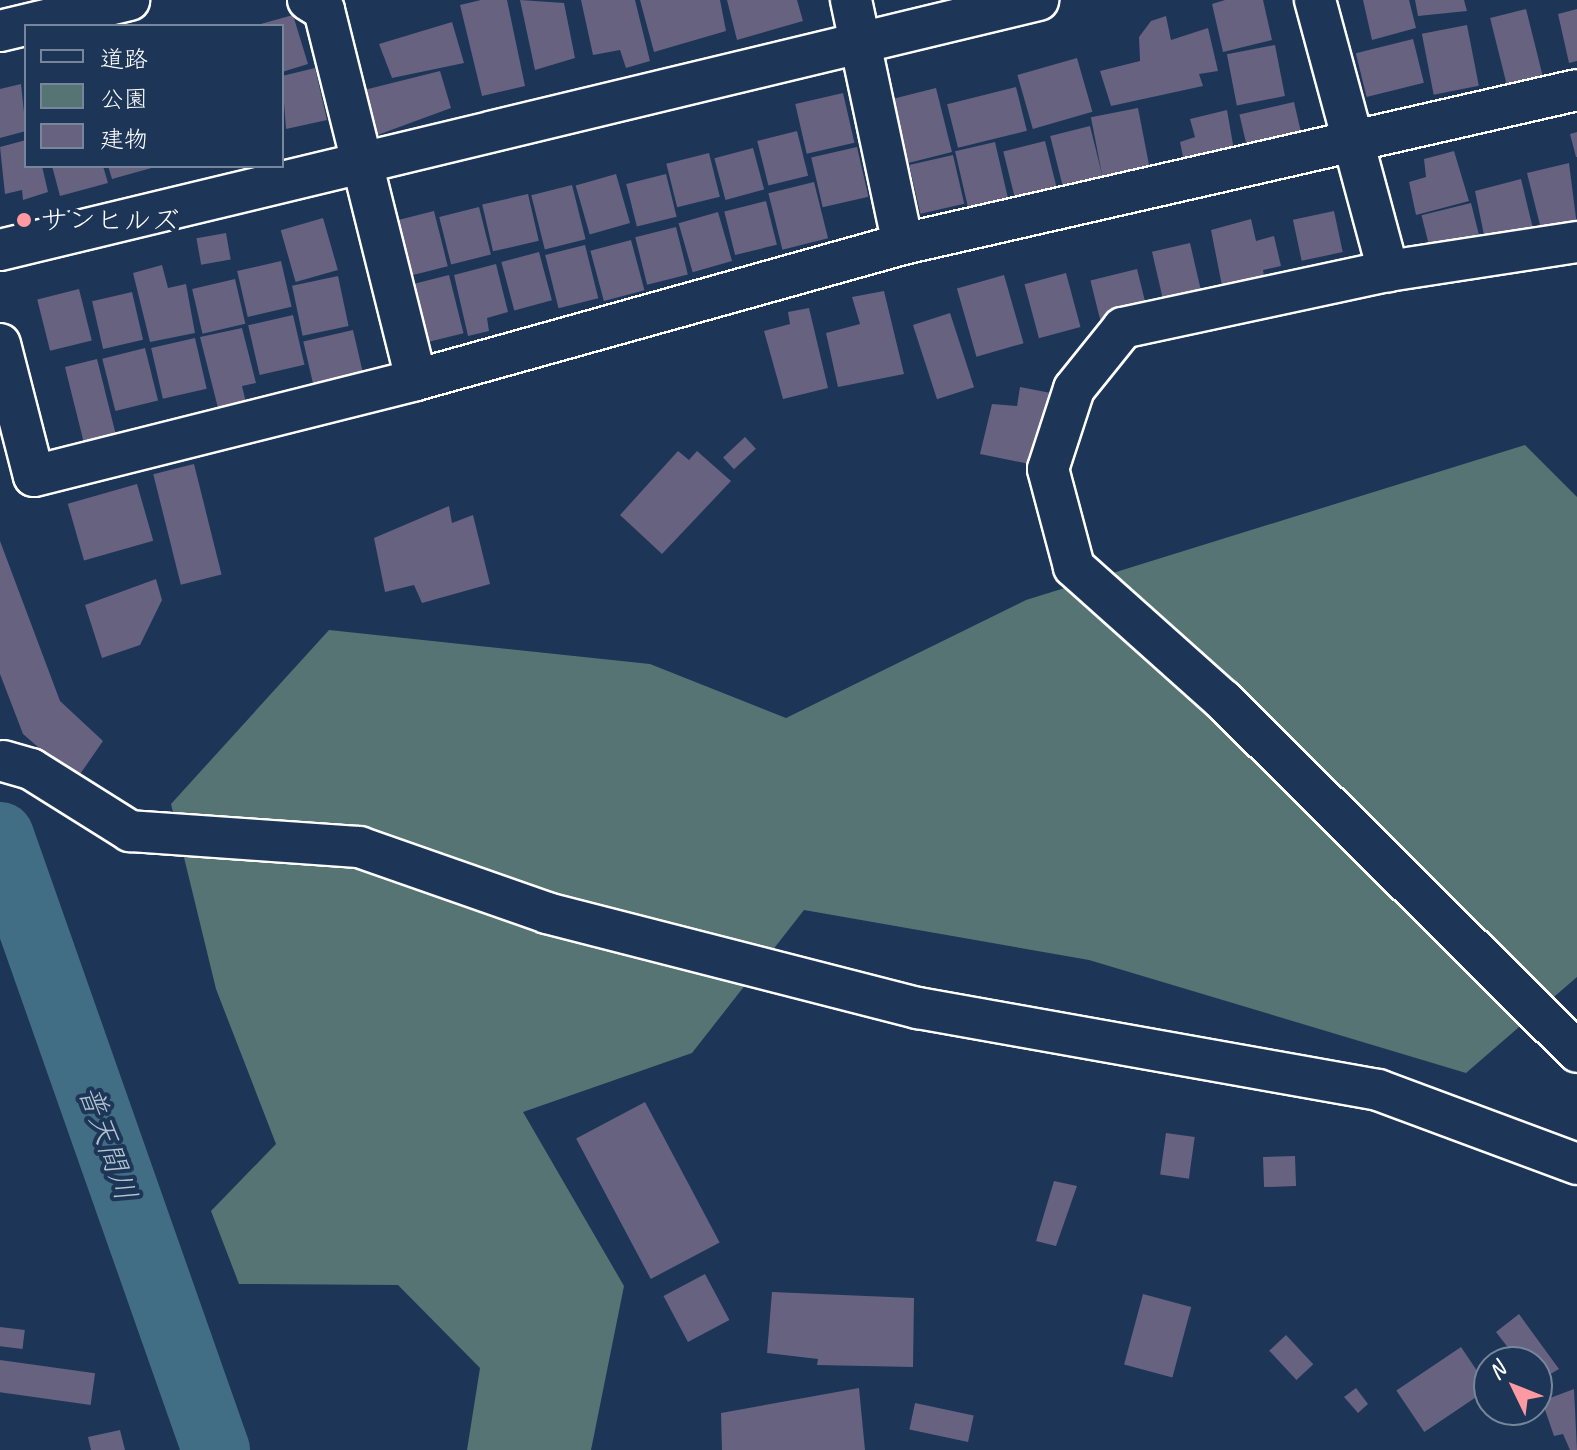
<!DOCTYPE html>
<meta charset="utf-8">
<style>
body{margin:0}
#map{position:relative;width:1577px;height:1450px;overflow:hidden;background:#1d3557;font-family:Caveat,"Klee One",sans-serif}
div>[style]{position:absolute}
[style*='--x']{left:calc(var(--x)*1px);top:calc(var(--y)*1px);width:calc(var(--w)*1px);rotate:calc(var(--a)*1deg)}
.green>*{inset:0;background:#557473}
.river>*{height:68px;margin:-34px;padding:0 34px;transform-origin:34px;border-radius:34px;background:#416d85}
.building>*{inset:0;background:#666280;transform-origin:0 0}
.roads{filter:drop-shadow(2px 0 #fff) drop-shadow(-2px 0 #fff) drop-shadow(0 2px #fff) drop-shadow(0 -2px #fff)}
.minor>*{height:40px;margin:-20px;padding:0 20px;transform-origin:20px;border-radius:20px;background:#1d3557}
.dots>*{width:22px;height:22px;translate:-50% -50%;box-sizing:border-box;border:4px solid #1d3557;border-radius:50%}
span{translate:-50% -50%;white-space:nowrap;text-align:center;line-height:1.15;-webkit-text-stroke:8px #1d3557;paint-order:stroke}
.poi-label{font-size:28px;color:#fff}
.left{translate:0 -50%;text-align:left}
.water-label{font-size:30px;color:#b3c5ce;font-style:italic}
.legend{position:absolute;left:24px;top:24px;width:260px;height:144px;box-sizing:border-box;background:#1d3557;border:2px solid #77869a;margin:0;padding:10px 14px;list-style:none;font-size:24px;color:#fff}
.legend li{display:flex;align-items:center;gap:16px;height:40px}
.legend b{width:40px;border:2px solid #77869a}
.north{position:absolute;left:1473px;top:1346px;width:80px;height:80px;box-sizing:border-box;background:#1d3557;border:2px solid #77869a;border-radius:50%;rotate:313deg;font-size:22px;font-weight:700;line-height:32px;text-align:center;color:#fff}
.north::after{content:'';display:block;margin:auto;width:28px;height:36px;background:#ff9aa2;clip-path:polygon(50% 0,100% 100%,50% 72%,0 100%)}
</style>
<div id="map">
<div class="green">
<div style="clip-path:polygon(1525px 445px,1577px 497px,1577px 977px,1466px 1073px,1089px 960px,804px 910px,692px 1053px,523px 1112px,624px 1286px,591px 1450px,467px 1450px,480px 1368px,398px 1285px,239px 1284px,211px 1211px,276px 1144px,216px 989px,171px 804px,329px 630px,650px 664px,786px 718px,1026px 600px)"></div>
</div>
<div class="river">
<div style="--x:0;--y:836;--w:651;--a:70.62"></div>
</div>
<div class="building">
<div style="clip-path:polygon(481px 0,507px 0,525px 86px,482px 96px,460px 5px)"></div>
<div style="clip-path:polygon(520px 0,564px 3px,575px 58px,535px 70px)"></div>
<div style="clip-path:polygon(581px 0,635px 0,650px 61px,626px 68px,620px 50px,593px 55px)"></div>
<div style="clip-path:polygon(640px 0,720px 0,726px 31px,654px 52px)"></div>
<div style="clip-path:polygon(727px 0,797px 0,803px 21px,737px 40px)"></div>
<div style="clip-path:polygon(1225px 0,1263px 0,1272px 40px,1223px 52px,1212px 4px)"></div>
<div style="clip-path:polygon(1363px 0,1409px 0,1416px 28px,1372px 40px)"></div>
<div style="clip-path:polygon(1415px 0,1464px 0,1467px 11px,1418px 16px)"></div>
<div style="left:1526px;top:9px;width:74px;height:37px;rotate:76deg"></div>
<div style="clip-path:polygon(1577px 9px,1577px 61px,1569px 63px,1558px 14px)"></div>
<div style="clip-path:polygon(293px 15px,308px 64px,282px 72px,282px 26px,257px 25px)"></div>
<div style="clip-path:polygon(1166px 16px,1171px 40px,1208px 28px,1218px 71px,1199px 74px,1203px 86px,1111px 106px,1100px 71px,1140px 61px,1139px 37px,1151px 21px)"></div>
<div style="clip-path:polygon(452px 22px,464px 63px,392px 78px,379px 44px)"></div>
<div style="left:1467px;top:25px;width:62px;height:46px;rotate:79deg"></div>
<div style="left:1413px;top:39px;width:45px;height:59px;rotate:76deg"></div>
<div style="left:1275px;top:45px;width:52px;height:49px;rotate:79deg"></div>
<div style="left:1077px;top:58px;width:56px;height:62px;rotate:74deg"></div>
<div style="clip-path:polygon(315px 68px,327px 120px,286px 129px,282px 76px)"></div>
<div style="clip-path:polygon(440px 71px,451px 108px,372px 137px,360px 91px)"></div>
<div style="clip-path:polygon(21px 84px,26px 131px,0 138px,0 89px)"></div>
<div style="left:1016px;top:87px;width:45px;height:71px;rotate:76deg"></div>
<div style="left:936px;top:88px;width:66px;height:45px;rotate:76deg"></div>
<div style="left:843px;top:93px;width:51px;height:49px;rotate:77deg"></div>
<div style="left:1294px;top:102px;width:50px;height:56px;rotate:77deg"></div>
<div style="left:1138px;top:108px;width:61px;height:48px;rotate:79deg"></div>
<div style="clip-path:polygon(1227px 110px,1235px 156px,1185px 166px,1180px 142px,1195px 137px,1190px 119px)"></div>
<div style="left:1090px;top:126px;width:54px;height:41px;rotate:76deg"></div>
<div style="left:797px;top:131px;width:46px;height:41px;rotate:76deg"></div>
<div style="clip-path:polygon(1577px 132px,1577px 157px,1576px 157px,1570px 134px)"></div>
<div style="clip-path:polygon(26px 140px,26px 166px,42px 166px,48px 192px,23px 200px,22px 190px,5px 194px,0 147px)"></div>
<div style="left:1045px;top:141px;width:50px;height:43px;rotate:76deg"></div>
<div style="left:995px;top:142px;width:57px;height:41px;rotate:77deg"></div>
<div style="left:857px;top:147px;width:51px;height:47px;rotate:77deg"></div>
<div style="left:753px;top:148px;width:43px;height:40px;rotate:75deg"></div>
<div style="clip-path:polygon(1454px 151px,1469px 201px,1416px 215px,1409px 182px,1426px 177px,1424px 159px)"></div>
<div style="left:709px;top:153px;width:45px;height:44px;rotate:76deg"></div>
<div style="left:953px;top:155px;width:50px;height:45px;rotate:77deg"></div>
<div style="clip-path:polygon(1569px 163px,1577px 226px,1542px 233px,1527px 173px)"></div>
<div style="clip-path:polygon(52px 166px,103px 166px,108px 183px,60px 196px)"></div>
<div style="clip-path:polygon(108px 166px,155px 166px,155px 167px,112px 179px)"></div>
<div style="left:616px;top:174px;width:51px;height:42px;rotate:74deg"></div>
<div style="left:666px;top:174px;width:44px;height:41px;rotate:76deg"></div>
<div style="clip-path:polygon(1521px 179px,1535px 237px,1502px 246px,1498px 232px,1484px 235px,1475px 191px)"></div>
<div style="left:814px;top:182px;width:58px;height:47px;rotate:76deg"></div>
<div style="left:572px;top:185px;width:56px;height:42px;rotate:76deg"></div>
<div style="left:528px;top:194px;width:48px;height:47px;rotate:77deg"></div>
<div style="left:766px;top:201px;width:45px;height:43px;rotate:76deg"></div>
<div style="left:1471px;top:203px;width:42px;height:51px;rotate:76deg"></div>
<div style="left:479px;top:207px;width:49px;height:41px;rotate:76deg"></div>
<div style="left:434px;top:211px;width:57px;height:44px;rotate:76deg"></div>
<div style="left:1334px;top:211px;width:42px;height:42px;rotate:78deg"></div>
<div style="left:718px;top:212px;width:51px;height:41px;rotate:74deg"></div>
<div style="left:323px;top:218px;width:54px;height:44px;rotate:74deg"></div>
<div style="clip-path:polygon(1251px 219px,1256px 241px,1274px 236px,1281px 266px,1263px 270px,1266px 288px,1224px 296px,1211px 230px)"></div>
<div style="left:676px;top:227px;width:49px;height:42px;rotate:76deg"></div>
<div style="left:226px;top:233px;width:27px;height:30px;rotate:80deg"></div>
<div style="left:631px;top:240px;width:52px;height:42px;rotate:75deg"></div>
<div style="left:1190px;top:243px;width:53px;height:39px;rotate:77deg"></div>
<div style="left:585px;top:245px;width:55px;height:41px;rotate:76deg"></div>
<div style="left:539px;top:252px;width:50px;height:39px;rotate:75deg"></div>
<div style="left:281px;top:261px;width:47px;height:45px;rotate:77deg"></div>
<div style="clip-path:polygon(496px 264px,508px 312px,487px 318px,489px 331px,468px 336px,454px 275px)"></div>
<div style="clip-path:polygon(162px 265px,168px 288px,186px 284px,195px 333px,150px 342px,133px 273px)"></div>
<div style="left:1137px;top:269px;width:45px;height:48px;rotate:76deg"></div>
<div style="left:1066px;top:273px;width:56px;height:43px;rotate:75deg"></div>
<div style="left:449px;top:275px;width:60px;height:45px;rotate:76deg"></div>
<div style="left:1004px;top:275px;width:71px;height:49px;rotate:74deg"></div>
<div style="left:338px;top:276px;width:51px;height:47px;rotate:78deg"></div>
<div style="left:235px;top:279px;width:46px;height:44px;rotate:77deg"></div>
<div style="left:79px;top:289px;width:53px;height:43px;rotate:76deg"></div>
<div style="clip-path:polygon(884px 291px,904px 374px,838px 387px,826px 333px,860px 324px,852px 297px)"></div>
<div style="left:132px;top:292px;width:49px;height:41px;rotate:77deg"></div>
<div style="clip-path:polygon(809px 308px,828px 388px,783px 399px,764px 331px,790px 324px,788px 312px)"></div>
<div style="left:950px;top:313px;width:78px;height:39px;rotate:72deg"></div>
<div style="left:293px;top:315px;width:51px;height:46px;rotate:77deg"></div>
<div style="clip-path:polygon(242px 328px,256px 383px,242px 386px,247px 407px,219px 412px,200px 337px)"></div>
<div style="left:353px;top:330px;width:46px;height:51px;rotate:77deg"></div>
<div style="left:195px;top:338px;width:52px;height:45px;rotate:77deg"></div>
<div style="left:145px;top:348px;width:54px;height:44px;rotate:76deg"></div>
<div style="left:97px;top:359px;width:79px;height:33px;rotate:76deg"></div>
<div style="clip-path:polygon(1020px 387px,1056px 394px,1039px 466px,980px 454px,992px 404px,1017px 406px)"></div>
<div style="left:745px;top:437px;width:16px;height:30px;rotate:47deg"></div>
<div style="clip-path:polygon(678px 451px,689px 460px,697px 451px,731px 481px,662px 554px,620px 515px)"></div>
<div style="left:194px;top:464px;width:114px;height:42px;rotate:76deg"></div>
<div style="left:137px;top:484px;width:59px;height:72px;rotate:74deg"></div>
<div style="clip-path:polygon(449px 506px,452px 523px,473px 515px,490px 584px,422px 603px,414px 585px,385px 592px,374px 538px)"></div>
<div style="clip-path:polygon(0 541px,60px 701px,103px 741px,76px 780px,23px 734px,0 674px)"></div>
<div style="clip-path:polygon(156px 579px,162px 600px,140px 645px,102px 658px,85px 605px)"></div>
<div style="left:645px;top:1102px;width:159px;height:78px;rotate:62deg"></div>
<div style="left:1166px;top:1133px;width:29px;height:42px;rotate:8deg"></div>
<div style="left:1295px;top:1156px;width:30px;height:32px;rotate:88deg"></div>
<div style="clip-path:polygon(1054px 1181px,1077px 1186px,1056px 1246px,1036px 1241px)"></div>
<div style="left:705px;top:1274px;width:52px;height:47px;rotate:62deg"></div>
<div style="clip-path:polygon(772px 1292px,914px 1298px,913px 1367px,817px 1365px,818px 1359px,767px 1353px)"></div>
<div style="left:1143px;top:1294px;width:50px;height:73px;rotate:15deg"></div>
<div style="clip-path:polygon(1519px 1314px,1559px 1369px,1537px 1382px,1537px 1362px,1519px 1362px,1496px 1332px)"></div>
<div style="left:0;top:1327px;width:25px;height:19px;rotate:7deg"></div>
<div style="left:1286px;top:1335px;width:40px;height:23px;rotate:47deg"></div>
<div style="left:1461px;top:1347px;width:50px;height:78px;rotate:56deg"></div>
<div style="left:0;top:1360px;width:96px;height:32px;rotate:8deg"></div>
<div style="clip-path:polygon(859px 1388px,865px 1450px,722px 1450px,721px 1413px)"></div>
<div style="clip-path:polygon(1356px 1388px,1368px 1404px,1358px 1413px,1344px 1397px)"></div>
<div style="clip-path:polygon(1574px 1389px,1577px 1450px,1570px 1450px,1563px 1434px,1554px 1436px,1542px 1401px)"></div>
<div style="left:915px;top:1403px;width:60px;height:27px;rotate:12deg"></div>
<div style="clip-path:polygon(120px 1430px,125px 1450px,91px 1450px,88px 1437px)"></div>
</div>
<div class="roads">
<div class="minor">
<div style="--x:308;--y:0;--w:19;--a:32"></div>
<div style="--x:324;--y:10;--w:381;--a:76"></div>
<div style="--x:851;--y:0;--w:249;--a:78"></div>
<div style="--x:1315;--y:0;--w:281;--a:74.9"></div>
<div style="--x:0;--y:31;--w:133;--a:-13.5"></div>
<div style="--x:1577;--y:242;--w:191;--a:171.3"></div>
<div style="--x:1388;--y:271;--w:271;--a:167.9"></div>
<div style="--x:1123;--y:328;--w:78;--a:128.8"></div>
<div style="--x:1074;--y:389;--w:84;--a:108"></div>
<div style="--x:1048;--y:469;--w:101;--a:75.1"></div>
<div style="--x:1074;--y:567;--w:200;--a:41.8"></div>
<div style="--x:1223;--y:700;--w:499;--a:44.8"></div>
<div style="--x:0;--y:250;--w:1068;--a:-13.54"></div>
<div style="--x:0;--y:344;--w:136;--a:75.6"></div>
<div style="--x:34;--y:476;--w:394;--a:-14.1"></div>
<div style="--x:416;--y:380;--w:506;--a:-15.6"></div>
<div style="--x:903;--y:244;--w:691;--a:-12.87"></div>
<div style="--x:3;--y:761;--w:29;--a:16"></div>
<div style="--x:31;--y:769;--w:117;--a:32.1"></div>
<div style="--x:130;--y:831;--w:230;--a:4"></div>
<div style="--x:359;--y:847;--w:199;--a:19.3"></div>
<div style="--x:547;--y:913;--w:383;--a:14.4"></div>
<div style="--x:918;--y:1008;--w:467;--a:10.1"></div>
<div style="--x:1378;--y:1090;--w:212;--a:20.4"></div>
</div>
</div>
<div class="dots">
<div style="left:24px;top:220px;background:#ff9aa2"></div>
</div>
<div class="poi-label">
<span class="left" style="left:40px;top:220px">サンヒルズ</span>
</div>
<div class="water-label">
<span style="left:108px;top:1143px;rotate:71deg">普天間川</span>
</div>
<ul class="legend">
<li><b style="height:10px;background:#1d3557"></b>道路</li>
<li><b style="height:22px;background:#557473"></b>公園</li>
<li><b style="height:22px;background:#666280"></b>建物</li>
</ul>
<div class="north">N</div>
</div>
